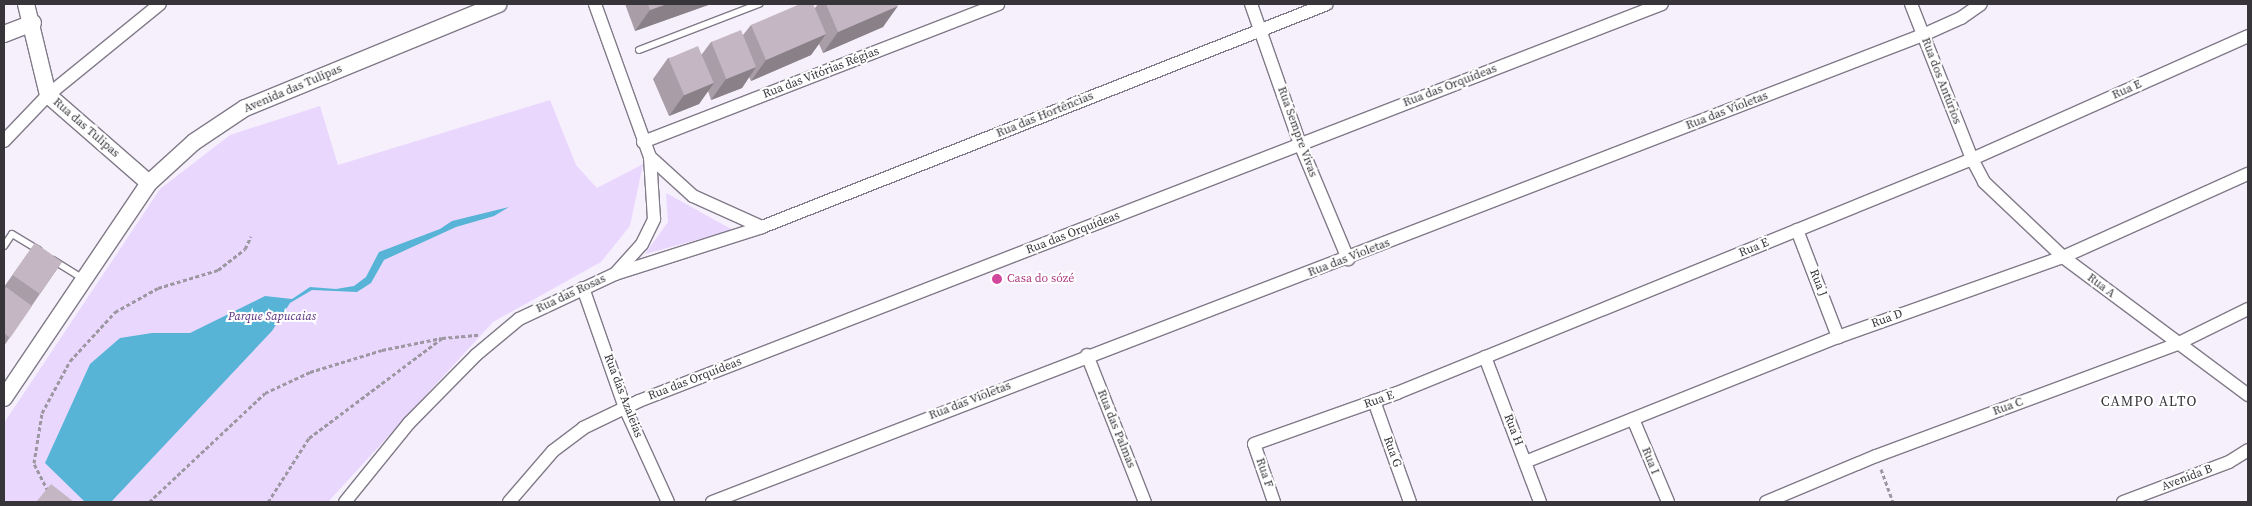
<!DOCTYPE html>
<meta charset="utf-8">
<style>
body{margin:0}
#map{position:relative;width:2252px;height:506px;overflow:hidden;background:#f6f0fd;font-family:"Source Serif 4",serif}
div>[style]{position:absolute}
[style*='--x']{left:calc(var(--x)*1px);top:calc(var(--y)*1px);width:calc(var(--w)*1px);rotate:calc(var(--a)*1deg)}
.green>*{inset:0;background:#ead7fe}
.water>*{inset:0;background:#57b4d7}
.path>*{height:3px;margin-top:-1.5px;transform-origin:0;background:repeating-linear-gradient(90deg,#9c97a1 0 4px,transparent 0 6.5px)}
.roads{filter:drop-shadow(1px 0 #817a88) drop-shadow(-1px 0 #817a88) drop-shadow(0 1px #817a88) drop-shadow(0 -1px #817a88)}
.service>*{height:6px;margin:-3px;padding:0 3px;transform-origin:3px;border-radius:3px;background:#fff}
.minor>*{height:12px;margin:-6px;padding:0 6px;transform-origin:6px;border-radius:6px;background:#fff}
.tertiary>*{height:16px;margin:-8px;padding:0 8px;transform-origin:8px;border-radius:8px;background:#fff}
.wall>*{inset:0;background:#a99da8}
.shaded-wall>*{inset:0;background:#898088}
.building>*{inset:0;background:#c4b7c3;transform-origin:0 0}
.dots>*{width:14px;height:14px;translate:-50% -50%;box-sizing:border-box;border:2px solid #fff;border-radius:50%}
span{translate:-50% -50%;white-space:nowrap;text-align:center;line-height:1.15;-webkit-text-stroke:4px #fff;paint-order:stroke}
.street-label{font-size:12px;color:#37343a}
.hotel-label{font-size:12px;color:#b23c85}
.left{translate:0 -50%;text-align:left}
.park-label{font-size:12px;color:#5a2f7e;font-style:italic}
.neighbourhood-label{font-size:14px;color:#37343a;letter-spacing:1px}
.frame{position:absolute;inset:0;border:5px solid #37343a;pointer-events:none}
</style>
<div id="map">
<div class="green">
<div style="clip-path:polygon(550px 100px,576px 165px,597px 188px,643px 164px,630px 226px,601px 262px,493px 322px,328px 502px,4px 502px,4px 423px,160px 189px,230px 135px,320px 106px,338px 165px)"></div>
<div style="clip-path:polygon(666px 193px,733px 230px,645px 254px,668px 222px)"></div>
</div>
<div class="water">
<div style="clip-path:polygon(509px 207px,494px 216px,456px 227px,384px 260px,371px 283px,357px 292px,312px 290px,290px 303px,272px 331px,111px 502px,85px 502px,45px 463px,90px 364px,120px 338px,152px 333px,190px 333px,265px 296px,292px 299px,310px 287px,336px 289px,354px 286px,366px 277px,379px 252px,440px 229px,452px 221px)"></div>
</div>
<div class="path">
<div style="--x:1881;--y:469;--w:35;--a:70"></div>
<div style="--x:48;--y:491;--w:31;--a:-117"></div>
<div style="--x:34;--y:463;--w:51;--a:-80.9"></div>
<div style="--x:42;--y:413;--w:59;--a:-61.7"></div>
<div style="--x:70;--y:361;--w:67;--a:-47.4"></div>
<div style="--x:115;--y:312;--w:49;--a:-29.2"></div>
<div style="--x:158;--y:288;--w:63;--a:-16.7"></div>
<div style="--x:218;--y:270;--w:34;--a:-38"></div>
<div style="--x:245;--y:249;--w:14;--a:-65"></div>
<div style="--x:149;--y:502;--w:159;--a:-43.2"></div>
<div style="--x:265;--y:393;--w:50;--a:-25"></div>
<div style="--x:310;--y:372;--w:75;--a:-17"></div>
<div style="--x:382;--y:350;--w:61;--a:-11.3"></div>
<div style="--x:268;--y:502;--w:76;--a:-57.4"></div>
<div style="--x:309;--y:438;--w:166;--a:-36.9"></div>
<div style="--x:442;--y:338;--w:37;--a:-5"></div>
</div>
<div class="roads">
<div class="service">
<div style="--x:639;--y:50;--w:129;--a:-21"></div>
<div style="--x:4;--y:246;--w:14;--a:-56"></div>
<div style="--x:12;--y:234;--w:31;--a:31"></div>
<div style="--x:53;--y:260;--w:36;--a:32"></div>
</div>
<div class="minor">
<div style="--x:1251;--y:4;--w:148;--a:70.7"></div>
<div style="--x:1300;--y:144;--w:125;--a:67.3"></div>
<div style="--x:1911;--y:4;--w:167;--a:68.5"></div>
<div style="--x:1972;--y:159;--w:26;--a:62"></div>
<div style="--x:1984;--y:182;--w:109;--a:43.5"></div>
<div style="--x:2063;--y:257;--w:231;--a:36.7"></div>
<div style="--x:4;--y:141;--w:64;--a:-46.3"></div>
<div style="--x:48;--y:95;--w:144;--a:-39.1"></div>
<div style="--x:643;--y:142;--w:381;--a:-21.2"></div>
<div style="--x:650;--y:157;--w:58;--a:42.2"></div>
<div style="--x:693;--y:196;--w:76;--a:24.2"></div>
<div style="--x:1797;--y:230;--w:115;--a:69"></div>
<div style="--x:615;--y:274;--w:154;--a:-17.7"></div>
<div style="--x:762;--y:227;--w:607;--a:-21.54"></div>
<div style="--x:583;--y:288;--w:127;--a:70.7"></div>
<div style="--x:625;--y:408;--w:103;--a:65.4"></div>
<div style="--x:1087;--y:355;--w:158;--a:68.5"></div>
<div style="--x:1485;--y:357;--w:155;--a:69.2"></div>
<div style="--x:1374;--y:401;--w:107;--a:70.4"></div>
<div style="--x:1633;--y:419;--w:90;--a:67.1"></div>
<div style="--x:1525;--y:462;--w:337;--a:-21.8"></div>
<div style="--x:1838;--y:337;--w:239;--a:-19.6"></div>
<div style="--x:2063;--y:257;--w:203;--a:-24.2"></div>
<div style="--x:345;--y:502;--w:102;--a:-51"></div>
<div style="--x:409;--y:423;--w:95;--a:-45.4"></div>
<div style="--x:476;--y:355;--w:56;--a:-39.9"></div>
<div style="--x:519;--y:319;--w:106;--a:-25.1"></div>
<div style="--x:615;--y:274;--w:40;--a:-48"></div>
<div style="--x:642;--y:244;--w:28;--a:-64"></div>
<div style="--x:654;--y:219;--w:62;--a:-93.7"></div>
<div style="--x:650;--y:157;--w:163;--a:-109.8"></div>
<div style="--x:509;--y:502;--w:67;--a:-49.2"></div>
<div style="--x:553;--y:451;--w:38;--a:-37"></div>
<div style="--x:583;--y:428;--w:62;--a:-25.7"></div>
<div style="--x:639;--y:401;--w:1097;--a:-21.21"></div>
<div style="--x:712;--y:502;--w:1298;--a:-21.09"></div>
<div style="--x:1923;--y:35;--w:42;--a:-24.1"></div>
<div style="--x:1961;--y:18;--w:24;--a:-35"></div>
<div style="--x:1274;--y:502;--w:61;--a:-109"></div>
<div style="--x:1254;--y:444;--w:152;--a:-19.6"></div>
<div style="--x:1397;--y:393;--w:621;--a:-22.14"></div>
<div style="--x:1972;--y:159;--w:302;--a:-24"></div>
<div style="--x:1766;--y:502;--w:119;--a:-22.7"></div>
<div style="--x:1876;--y:456;--w:321;--a:-20.4"></div>
<div style="--x:2177;--y:344;--w:79;--a:-26.2"></div>
<div style="--x:2123;--y:502;--w:113;--a:-20.7"></div>
<div style="--x:2229;--y:462;--w:22;--a:-32"></div>
</div>
<div class="tertiary">
<div style="--x:26;--y:4;--w:94;--a:76.4"></div>
<div style="--x:48;--y:95;--w:134;--a:41.1"></div>
<div style="--x:4;--y:34;--w:31;--a:-21"></div>
<div style="--x:4;--y:398;--w:259;--a:-56"></div>
<div style="--x:149;--y:183;--w:61;--a:-42.3"></div>
<div style="--x:194;--y:142;--w:61;--a:-33.7"></div>
<div style="--x:245;--y:108;--w:274;--a:-22.3"></div>
</div>
</div>
<div class="wall">
<div style="clip-path:polygon(625px 4px,711px 4px,635px 31px)"></div>
<div style="clip-path:polygon(818px 4px,897px 4px,883px 27px,823px 53px,819px 44px,811px 55px,751px 81px,749px 77px,742px 88px,711px 100px,708px 91px,699px 104px,669px 116px,653px 79px,668px 58px,702px 54px,711px 42px,743px 35px,751px 25px,815px 8px)"></div>
<div style="clip-path:polygon(35px 243px,62px 262px,4px 346px,4px 287px)"></div>
</div>
<div class="shaded-wall">
<div style="clip-path:polygon(667px 4px,711px 4px,635px 31px,650px 10px)"></div>
<div style="clip-path:polygon(898px 6px,883px 27px,823px 53px,838px 32px)"></div>
<div style="clip-path:polygon(826px 34px,811px 55px,751px 81px,766px 60px)"></div>
<div style="clip-path:polygon(756px 67px,742px 88px,711px 100px,726px 79px)"></div>
<div style="clip-path:polygon(714px 83px,699px 104px,669px 116px,684px 95px)"></div>
</div>
<div class="building">
<div style="clip-path:polygon(648px 4px,667px 4px,650px 10px)"></div>
<div style="clip-path:polygon(800px 4px,813px 4px,826px 34px,766px 60px,751px 25px)"></div>
<div style="clip-path:polygon(826px 4px,897px 4px,898px 6px,838px 32px)"></div>
<div style="left:741px;top:30px;width:40px;height:32px;rotate:68deg"></div>
<div style="left:698px;top:46px;width:40px;height:32px;rotate:67deg"></div>
<div style="left:35px;top:243px;width:33px;height:39px;rotate:35deg"></div>
<div style="clip-path:polygon(6px 287px,32px 306px,10px 338px,4px 333px,4px 290px)"></div>
<div style="clip-path:polygon(51px 484px,74px 502px,36px 502px)"></div>
</div>
<div class="dots">
<div style="left:997px;top:279px;background:#d1479c"></div>
</div>
<div class="street-label">
<span style="left:821px;top:73px;rotate:-21deg">Rua das Vitórias Régias</span>
<span style="left:1941px;top:81px;rotate:69deg">Rua dos Antúrios</span>
<span style="left:1450px;top:86px;rotate:-21deg">Rua das Orquídeas</span>
<span style="left:293px;top:89px;rotate:-23deg">Avenida das Tulipas</span>
<span style="left:2127px;top:90px;rotate:-24deg">Rua E</span>
<span style="left:1727px;top:111px;rotate:-21deg">Rua das Violetas</span>
<span style="left:1045px;top:115px;rotate:-22deg">Rua das Hortências</span>
<span style="left:86px;top:128px;rotate:41deg">Rua das Tulipas</span>
<span style="left:1297px;top:132px;rotate:70deg">Rua Sempre Vivas</span>
<span style="left:1073px;top:233px;rotate:-21deg">Rua das Orquídeas</span>
<span style="left:1754px;top:248px;rotate:-22deg">Rua E</span>
<span style="left:1349px;top:258px;rotate:-21deg">Rua das Violetas</span>
<span style="left:1818px;top:283px;rotate:69deg">Rua J</span>
<span style="left:2101px;top:286px;rotate:37deg">Rua A</span>
<span style="left:571px;top:294px;rotate:-25deg">Rua das Rosas</span>
<span style="left:1887px;top:319px;rotate:-20deg">Rua D</span>
<span style="left:695px;top:379px;rotate:-21deg">Rua das Orquídeas</span>
<span style="left:623px;top:396px;rotate:69deg">Rua das Azaleias</span>
<span style="left:1379px;top:400px;rotate:-19deg">Rua E</span>
<span style="left:970px;top:401px;rotate:-21deg">Rua das Violetas</span>
<span style="left:2008px;top:407px;rotate:-20deg">Rua C</span>
<span style="left:1116px;top:429px;rotate:68deg">Rua das Palmas</span>
<span style="left:1513px;top:430px;rotate:69deg">Rua H</span>
<span style="left:1392px;top:452px;rotate:70deg">Rua G</span>
<span style="left:1650px;top:461px;rotate:68deg">Rua I</span>
<span style="left:1264px;top:473px;rotate:71deg">Rua F</span>
<span style="left:2187px;top:478px;rotate:-21deg">Avenida B</span>
</div>
<div class="hotel-label">
<span class="left" style="left:1007px;top:279px">Casa do sózé</span>
</div>
<div class="park-label">
<span style="left:272px;top:317px">Parque Sapucaias</span>
</div>
<div class="neighbourhood-label">
<span style="left:2149px;top:401px">CAMPO ALTO</span>
</div>
<div class="frame"></div>
</div>
